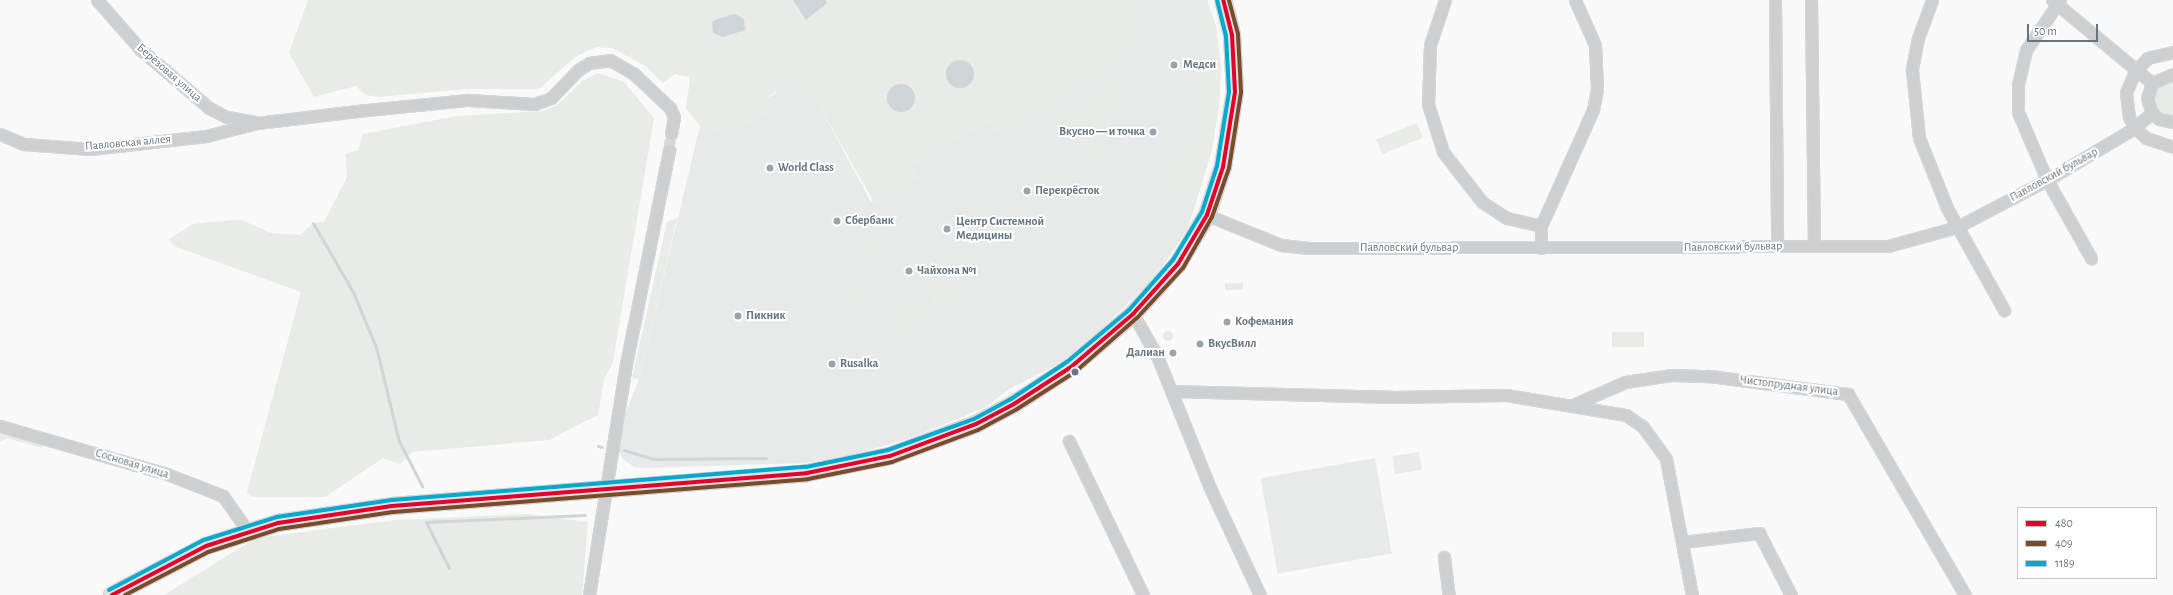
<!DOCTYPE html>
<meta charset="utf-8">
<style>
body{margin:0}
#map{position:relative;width:2173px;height:595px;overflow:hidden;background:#f9f9f9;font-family:"Alegreya Sans",sans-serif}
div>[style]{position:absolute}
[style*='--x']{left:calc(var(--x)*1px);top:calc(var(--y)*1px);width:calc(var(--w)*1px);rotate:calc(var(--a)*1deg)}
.built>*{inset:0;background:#e8e9e9;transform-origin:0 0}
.round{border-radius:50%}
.green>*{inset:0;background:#e8ebe6;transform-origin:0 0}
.water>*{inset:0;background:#ced6d9}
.stream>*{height:3px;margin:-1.5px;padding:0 1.5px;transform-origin:1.5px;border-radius:1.5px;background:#ced6d9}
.street-tunnel>*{height:11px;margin-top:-5.5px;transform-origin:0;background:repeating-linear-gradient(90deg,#d4d8dc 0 11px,transparent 0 16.5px)}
.roads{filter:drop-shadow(1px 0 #d5d6d7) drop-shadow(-1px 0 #d5d6d7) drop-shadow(0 1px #d5d6d7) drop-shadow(0 -1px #d5d6d7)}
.street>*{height:11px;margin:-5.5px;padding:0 5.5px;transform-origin:5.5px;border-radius:5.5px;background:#cecfd0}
.secondary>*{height:16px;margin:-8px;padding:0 8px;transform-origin:8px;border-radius:8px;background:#e1e2e2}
.bus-1>*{height:4px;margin:-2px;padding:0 2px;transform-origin:2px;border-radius:2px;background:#e4002b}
.bus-2>*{height:4px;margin:-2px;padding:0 2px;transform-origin:2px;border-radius:2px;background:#7a4b2a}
.bus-3>*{height:4px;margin:-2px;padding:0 2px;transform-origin:2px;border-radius:2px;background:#00a9ce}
.dots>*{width:11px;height:11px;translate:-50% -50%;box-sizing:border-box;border:2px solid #fff;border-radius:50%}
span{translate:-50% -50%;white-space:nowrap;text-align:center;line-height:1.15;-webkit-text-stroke:4px #fff;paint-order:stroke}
.poi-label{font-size:12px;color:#657683;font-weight:700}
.left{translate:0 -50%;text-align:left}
.right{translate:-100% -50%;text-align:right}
.street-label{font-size:12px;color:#657683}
.legend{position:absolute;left:2017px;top:507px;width:140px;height:72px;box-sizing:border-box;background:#fff;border:1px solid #c1c8cd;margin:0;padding:5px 7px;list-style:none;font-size:12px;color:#657683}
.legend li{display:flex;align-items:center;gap:8px;height:20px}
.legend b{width:20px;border:1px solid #c1c8cd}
.scale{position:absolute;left:2027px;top:24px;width:71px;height:18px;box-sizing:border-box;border:2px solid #657683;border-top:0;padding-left:5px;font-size:12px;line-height:14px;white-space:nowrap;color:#657683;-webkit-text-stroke:3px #fff;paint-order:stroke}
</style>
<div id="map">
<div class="built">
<div style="clip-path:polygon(1144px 0,1207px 0,1216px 27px,1221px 67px,1219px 105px,1212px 150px,1188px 228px,1157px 275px,1096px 334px,1062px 362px,1009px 389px,986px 407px,908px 439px,855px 454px,805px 463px,645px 468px,634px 467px,623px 459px,619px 452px,622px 423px,639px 379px,700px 126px,731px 135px,741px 125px,767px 113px,761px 102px,776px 93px,774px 88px,791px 78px,797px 89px,815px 98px,871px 202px,919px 178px,911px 165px,988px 121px,996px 134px,1140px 9px)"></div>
<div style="left:1225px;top:283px;width:18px;height:7px"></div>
<div class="round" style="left:1163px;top:331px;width:10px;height:10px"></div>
<div style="left:1375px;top:458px;width:97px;height:116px;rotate:80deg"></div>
</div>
<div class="green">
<div style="clip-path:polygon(308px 0,1144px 0,1122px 64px,996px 134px,988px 121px,911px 165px,919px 178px,875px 204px,815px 98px,797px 89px,791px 78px,774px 88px,776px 92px,761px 102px,767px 113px,741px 125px,731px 135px,700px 126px,686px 109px,690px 77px,675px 74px,663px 83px,646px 66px,612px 48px,596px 47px,575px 57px,539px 89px,464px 89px,379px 97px,366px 95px,356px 86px,314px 97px,289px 53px)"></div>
<div style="clip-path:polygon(1193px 0,1207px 0,1216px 27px,1221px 67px,1219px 105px,1209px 158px,1200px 190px,1189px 196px,1167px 188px,1175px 163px,1188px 160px,1204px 96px,1199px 92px,1210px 60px)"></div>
<div style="clip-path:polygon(598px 73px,624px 82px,654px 118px,613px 362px,604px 379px,598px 415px,549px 440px,412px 452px,400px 464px,383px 458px,325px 497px,253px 497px,247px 492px,301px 292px,174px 246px,169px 239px,193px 224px,232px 220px,242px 220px,270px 233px,300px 235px,313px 223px,324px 222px,347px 177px,345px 154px,358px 150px,363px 134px,457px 116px,543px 111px,557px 105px,582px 81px)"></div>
<div style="clip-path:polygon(2173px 79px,2173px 119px,2165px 118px,2153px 108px,2152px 92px)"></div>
<div style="clip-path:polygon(1115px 82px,1119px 88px,1102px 151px,1090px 156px,1083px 152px,1063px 114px)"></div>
<div style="left:1417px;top:123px;width:16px;height:44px;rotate:68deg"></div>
<div style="clip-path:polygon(1118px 140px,1122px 149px,1121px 162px,1113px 160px)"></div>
<div class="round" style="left:1132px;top:154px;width:10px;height:10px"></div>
<div class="round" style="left:1141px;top:157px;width:10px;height:10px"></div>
<div class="round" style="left:1137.5px;top:173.5px;width:9px;height:9px"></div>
<div class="round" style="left:1103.5px;top:191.5px;width:9px;height:9px"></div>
<div class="round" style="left:1121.5px;top:195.5px;width:9px;height:9px"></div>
<div style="clip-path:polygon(677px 218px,639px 379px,632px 378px,667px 222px)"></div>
<div style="clip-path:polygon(877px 220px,889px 240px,875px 258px,865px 255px,861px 248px,868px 226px)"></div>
<div style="clip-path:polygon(927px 224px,942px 249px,923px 235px)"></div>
<div style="clip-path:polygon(905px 237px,923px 239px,937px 251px,933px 253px,916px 242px,898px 244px,896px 241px)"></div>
<div style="clip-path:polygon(890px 243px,883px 259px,879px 258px,883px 249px)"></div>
<div style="clip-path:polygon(945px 254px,958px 277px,955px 279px,945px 277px)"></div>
<div style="clip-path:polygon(939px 256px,943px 269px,942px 276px,938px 274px)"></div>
<div style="clip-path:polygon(865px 261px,873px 264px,875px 276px,869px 281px,860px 264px)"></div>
<div style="clip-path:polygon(1106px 262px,1114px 264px,1100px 283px,1095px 276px)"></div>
<div style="clip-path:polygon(937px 281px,940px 284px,929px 297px,927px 294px)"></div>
<div style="clip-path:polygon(945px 282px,956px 288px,962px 284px,969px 296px,938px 313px,930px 299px)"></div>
<div style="clip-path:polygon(850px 285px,858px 286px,866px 294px,844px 307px)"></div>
<div style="clip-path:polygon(885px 297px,898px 304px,890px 317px,880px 300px)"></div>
<div style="clip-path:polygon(920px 297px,923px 300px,904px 302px,905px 298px)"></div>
<div style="clip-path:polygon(924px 303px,932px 317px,899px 336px,893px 326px,898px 323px,903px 306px)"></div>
<div style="left:1612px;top:332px;width:32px;height:15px"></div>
<div style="clip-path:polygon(8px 433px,42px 444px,42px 448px,7px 438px,0 442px,0 434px)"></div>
<div style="left:1419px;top:452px;width:18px;height:27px;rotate:81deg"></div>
<div style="clip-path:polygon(527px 514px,588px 522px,582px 595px,164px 595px,256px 538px,395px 520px)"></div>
</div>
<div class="water">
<div style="clip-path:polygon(793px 0,826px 0,827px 3px,806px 20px)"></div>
<div style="clip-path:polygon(735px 14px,744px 19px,745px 30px,723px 37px,713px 33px,712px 22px,717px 19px)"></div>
<div class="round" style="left:946px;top:60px;width:28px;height:28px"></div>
<div class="round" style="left:887px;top:84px;width:28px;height:28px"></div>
</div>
<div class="stream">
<div style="--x:313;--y:223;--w:80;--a:59.9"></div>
<div style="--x:353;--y:292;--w:60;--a:67.3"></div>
<div style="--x:376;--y:347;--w:97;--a:76.3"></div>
<div style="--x:399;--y:441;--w:51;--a:62.9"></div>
<div style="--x:598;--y:446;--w:4;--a:14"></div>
<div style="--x:624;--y:450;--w:31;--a:17"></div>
<div style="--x:654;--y:459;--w:112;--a:-0.5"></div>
<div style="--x:449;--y:568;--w:51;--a:-116.6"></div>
<div style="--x:426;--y:522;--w:159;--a:-2.5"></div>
</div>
<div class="street-tunnel">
<div style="--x:669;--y:150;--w:16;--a:-83"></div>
</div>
<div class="roads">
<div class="street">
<div style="--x:97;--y:0;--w:65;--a:48.7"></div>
<div style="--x:140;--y:49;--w:91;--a:40.5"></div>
<div style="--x:209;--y:108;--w:20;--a:27"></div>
<div style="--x:227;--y:117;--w:27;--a:10"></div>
<div style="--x:1445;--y:0;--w:47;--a:108.4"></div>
<div style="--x:1430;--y:45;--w:59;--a:91.9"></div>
<div style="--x:1428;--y:104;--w:50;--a:72.6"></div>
<div style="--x:1443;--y:152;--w:63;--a:52"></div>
<div style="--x:1482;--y:202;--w:30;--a:33"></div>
<div style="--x:1507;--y:218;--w:35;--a:13"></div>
<div style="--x:1775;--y:0;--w:246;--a:89.5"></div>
<div style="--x:1811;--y:0;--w:246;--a:89.3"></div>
<div style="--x:1932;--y:0;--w:40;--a:110.2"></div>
<div style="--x:1918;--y:38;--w:33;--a:101"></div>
<div style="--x:1912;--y:70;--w:68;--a:84.1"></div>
<div style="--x:1919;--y:138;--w:75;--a:68.2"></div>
<div style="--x:1947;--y:208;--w:117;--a:60.8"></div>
<div style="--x:2052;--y:0;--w:130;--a:39.7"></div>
<div style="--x:2060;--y:0;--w:60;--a:124.2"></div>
<div style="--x:2026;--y:50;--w:36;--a:103"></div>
<div style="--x:2018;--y:85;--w:27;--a:90"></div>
<div style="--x:2018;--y:112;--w:74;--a:66.9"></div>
<div style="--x:2047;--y:180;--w:90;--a:60.6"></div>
<div style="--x:2173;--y:52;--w:26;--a:167"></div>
<div style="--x:2148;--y:58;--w:16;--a:137"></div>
<div style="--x:2136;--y:69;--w:26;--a:113"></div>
<div style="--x:2126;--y:93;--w:24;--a:83"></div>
<div style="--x:2129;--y:117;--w:13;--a:61"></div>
<div style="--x:2135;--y:128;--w:15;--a:42"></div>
<div style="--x:2146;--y:138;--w:28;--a:18"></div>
<div style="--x:2173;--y:74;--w:23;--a:157"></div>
<div style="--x:2152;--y:83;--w:16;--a:108"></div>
<div style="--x:2147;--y:98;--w:16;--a:72"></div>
<div style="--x:2152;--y:113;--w:9;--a:41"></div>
<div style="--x:2159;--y:119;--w:14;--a:12"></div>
<div style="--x:0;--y:134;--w:26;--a:23"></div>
<div style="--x:24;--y:144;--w:66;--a:4.3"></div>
<div style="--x:90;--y:149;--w:117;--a:-6.4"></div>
<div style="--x:206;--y:136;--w:53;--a:-14.3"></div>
<div style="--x:257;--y:123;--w:101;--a:-6.8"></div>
<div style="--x:357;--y:111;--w:112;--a:-5.7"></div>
<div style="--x:468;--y:100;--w:66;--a:3.5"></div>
<div style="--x:534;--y:104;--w:18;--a:-19"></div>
<div style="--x:551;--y:98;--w:39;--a:-46"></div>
<div style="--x:578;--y:70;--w:13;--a:-32"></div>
<div style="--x:589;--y:63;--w:21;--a:-8"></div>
<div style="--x:610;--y:60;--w:28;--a:30"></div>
<div style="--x:634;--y:74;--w:50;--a:43.4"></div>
<div style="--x:670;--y:108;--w:10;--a:66"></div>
<div style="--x:674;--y:117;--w:17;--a:100"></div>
<div style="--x:1207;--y:215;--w:80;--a:22.1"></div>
<div style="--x:1281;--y:245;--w:28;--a:6"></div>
<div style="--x:1309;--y:248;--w:579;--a:-0.2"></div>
<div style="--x:1888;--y:246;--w:72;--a:-15.4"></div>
<div style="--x:1957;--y:227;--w:102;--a:-27.6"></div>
<div style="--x:2047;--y:180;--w:94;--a:-30.7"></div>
<div style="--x:2128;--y:132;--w:31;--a:-38"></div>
<div style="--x:1541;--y:248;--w:22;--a:-90"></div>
<div style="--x:1541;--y:226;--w:127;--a:-65.9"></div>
<div style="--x:1593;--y:110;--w:21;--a:-79"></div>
<div style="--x:1597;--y:89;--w:44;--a:-92.6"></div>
<div style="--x:1595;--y:45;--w:49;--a:-114"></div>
<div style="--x:1133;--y:314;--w:48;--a:60.3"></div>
<div style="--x:1157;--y:356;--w:142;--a:68.1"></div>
<div style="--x:1210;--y:488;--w:118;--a:65"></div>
<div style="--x:1171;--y:391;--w:225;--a:1.5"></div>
<div style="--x:1396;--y:397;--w:110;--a:-1"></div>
<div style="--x:1506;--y:395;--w:122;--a:9.5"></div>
<div style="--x:1626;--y:415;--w:21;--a:35"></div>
<div style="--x:1643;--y:427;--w:39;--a:54"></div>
<div style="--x:1666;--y:459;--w:138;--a:79.2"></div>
<div style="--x:1575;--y:404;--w:55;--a:-23.7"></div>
<div style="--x:1625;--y:382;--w:48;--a:-8.5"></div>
<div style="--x:1672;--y:375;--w:37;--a:2"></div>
<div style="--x:1709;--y:376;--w:140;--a:7.4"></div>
<div style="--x:1848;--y:394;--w:233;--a:59.8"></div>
<div style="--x:0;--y:426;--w:174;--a:16"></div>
<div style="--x:167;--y:474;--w:60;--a:21.4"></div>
<div style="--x:223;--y:496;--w:42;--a:54.8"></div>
<div style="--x:1069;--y:441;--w:171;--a:64.3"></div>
<div style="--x:1683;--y:542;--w:77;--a:-6.8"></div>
<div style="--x:1759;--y:533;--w:70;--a:62.7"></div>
<div style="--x:1444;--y:557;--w:38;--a:83"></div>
<div style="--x:589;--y:595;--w:234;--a:-80.9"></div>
<div style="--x:626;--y:364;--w:218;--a:-78.6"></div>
</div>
<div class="secondary">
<div style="--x:112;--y:595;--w:106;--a:-27.5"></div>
<div style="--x:206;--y:546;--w:76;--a:-17.7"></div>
<div style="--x:278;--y:523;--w:115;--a:-8.5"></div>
<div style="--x:392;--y:506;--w:416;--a:-4.5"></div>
<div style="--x:807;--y:473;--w:85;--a:-11.6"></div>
<div style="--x:890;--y:456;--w:92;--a:-20.4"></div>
<div style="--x:976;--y:424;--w:43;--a:-27.8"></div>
<div style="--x:1014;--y:404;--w:68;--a:-33"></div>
<div style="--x:1071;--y:367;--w:82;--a:-40.5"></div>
<div style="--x:1133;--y:314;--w:67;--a:-48"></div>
<div style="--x:1178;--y:264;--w:57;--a:-59.4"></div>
<div style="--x:1207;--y:215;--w:51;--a:-71.6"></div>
<div style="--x:1223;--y:167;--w:76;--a:-80.9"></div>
<div style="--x:1235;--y:92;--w:57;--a:-93"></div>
<div style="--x:1232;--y:35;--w:36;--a:-104"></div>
</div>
</div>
<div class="bus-1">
<div style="--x:112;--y:595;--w:106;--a:-27.5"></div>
<div style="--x:206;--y:546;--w:76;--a:-17.7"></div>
<div style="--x:278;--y:523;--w:115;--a:-8.5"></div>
<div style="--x:392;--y:506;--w:416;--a:-4.5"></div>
<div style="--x:807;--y:473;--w:85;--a:-11.6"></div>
<div style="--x:890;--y:456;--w:92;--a:-20.4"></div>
<div style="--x:976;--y:424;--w:43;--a:-27.8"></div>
<div style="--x:1014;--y:404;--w:68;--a:-33"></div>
<div style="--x:1071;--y:367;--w:82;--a:-40.5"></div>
<div style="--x:1133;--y:314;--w:67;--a:-48"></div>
<div style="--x:1178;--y:264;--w:57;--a:-59.4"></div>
<div style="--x:1207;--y:215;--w:51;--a:-71.6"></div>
<div style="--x:1223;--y:167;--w:76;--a:-80.9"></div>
<div style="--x:1235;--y:92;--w:57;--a:-93"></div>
<div style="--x:1232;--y:35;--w:36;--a:-104"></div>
</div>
<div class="bus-2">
<div style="--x:125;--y:595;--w:93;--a:-27.4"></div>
<div style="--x:208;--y:552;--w:75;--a:-17.9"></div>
<div style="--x:279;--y:529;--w:115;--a:-8.5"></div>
<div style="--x:393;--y:512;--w:416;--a:-4.5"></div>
<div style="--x:808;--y:479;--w:86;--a:-11.4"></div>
<div style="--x:892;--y:462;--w:92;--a:-20.4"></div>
<div style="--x:978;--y:430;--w:44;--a:-28.3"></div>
<div style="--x:1017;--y:409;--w:69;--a:-32.5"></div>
<div style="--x:1075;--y:372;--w:82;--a:-41.1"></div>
<div style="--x:1137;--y:318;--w:68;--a:-47.4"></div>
<div style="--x:1183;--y:268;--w:59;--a:-60.4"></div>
<div style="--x:1212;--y:217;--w:52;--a:-70.9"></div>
<div style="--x:1229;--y:168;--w:77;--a:-81"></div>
<div style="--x:1241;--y:92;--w:58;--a:-93"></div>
<div style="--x:1238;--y:34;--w:35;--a:-105"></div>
</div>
<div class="bus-3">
<div style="--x:109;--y:590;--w:107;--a:-27.8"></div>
<div style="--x:204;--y:540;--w:77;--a:-17.5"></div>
<div style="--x:277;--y:517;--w:116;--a:-8.4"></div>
<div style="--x:392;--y:500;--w:415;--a:-4.6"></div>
<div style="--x:806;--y:467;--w:84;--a:-11.7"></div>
<div style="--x:888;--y:450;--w:91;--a:-19.8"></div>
<div style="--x:974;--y:419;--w:42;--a:-28.4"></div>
<div style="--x:1011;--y:399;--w:67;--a:-33.5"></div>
<div style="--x:1067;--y:362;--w:81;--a:-40"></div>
<div style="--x:1129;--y:310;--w:67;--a:-48.7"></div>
<div style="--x:1173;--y:260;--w:56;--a:-58.9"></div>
<div style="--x:1202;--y:212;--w:48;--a:-71.9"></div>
<div style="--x:1217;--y:166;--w:75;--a:-80.8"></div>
<div style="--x:1229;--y:92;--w:56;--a:-93.1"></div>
<div style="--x:1226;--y:36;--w:36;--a:-104"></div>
</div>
<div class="dots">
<div style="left:1174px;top:65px;background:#99a4ac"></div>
<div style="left:1153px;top:132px;background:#99a4ac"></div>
<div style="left:770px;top:168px;background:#99a4ac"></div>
<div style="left:1027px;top:191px;background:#99a4ac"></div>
<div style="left:837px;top:221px;background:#99a4ac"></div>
<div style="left:947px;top:229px;background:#99a4ac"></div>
<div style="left:909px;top:271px;background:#99a4ac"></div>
<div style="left:738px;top:316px;background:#99a4ac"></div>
<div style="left:1227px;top:322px;background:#99a4ac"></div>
<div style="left:1200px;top:344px;background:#99a4ac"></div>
<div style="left:1173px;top:353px;background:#99a4ac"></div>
<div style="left:832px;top:364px;background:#99a4ac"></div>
<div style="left:1075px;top:372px;background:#657683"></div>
</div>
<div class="poi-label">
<span class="left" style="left:1183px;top:65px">Медси</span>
<span class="right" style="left:1145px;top:132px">Вкусно — и точка</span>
<span class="left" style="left:778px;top:168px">World Class</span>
<span class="left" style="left:1035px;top:191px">Перекрёсток</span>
<span class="left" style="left:845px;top:221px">Сбербанк</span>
<span class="left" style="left:956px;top:229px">Центр Системной<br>Медицины</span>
<span class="left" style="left:917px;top:271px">Чайхона №1</span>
<span class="left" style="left:746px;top:316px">Пикник</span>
<span class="left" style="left:1235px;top:322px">Кофемания</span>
<span class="left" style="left:1208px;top:344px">ВкусВилл</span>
<span class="right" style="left:1165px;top:353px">Далиан</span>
<span class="left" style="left:840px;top:364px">Rusalka</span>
</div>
<div class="street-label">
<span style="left:169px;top:73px;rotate:41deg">Берёзовая улица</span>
<span style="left:128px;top:143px;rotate:-5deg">Павловская аллея</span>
<span style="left:2054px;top:175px;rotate:-29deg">Павловский бульвар</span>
<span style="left:1733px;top:247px;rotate:-1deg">Павловский бульвар</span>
<span style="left:1409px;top:248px">Павловский бульвар</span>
<span style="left:1789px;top:386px;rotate:7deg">Чистопрудная улица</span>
<span style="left:132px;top:464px;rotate:17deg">Сосновая улица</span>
</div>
<ul class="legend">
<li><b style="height:5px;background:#e4002b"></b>480</li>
<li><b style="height:5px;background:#7a4b2a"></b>409</li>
<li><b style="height:5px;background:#00a9ce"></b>1189</li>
</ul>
<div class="scale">50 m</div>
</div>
